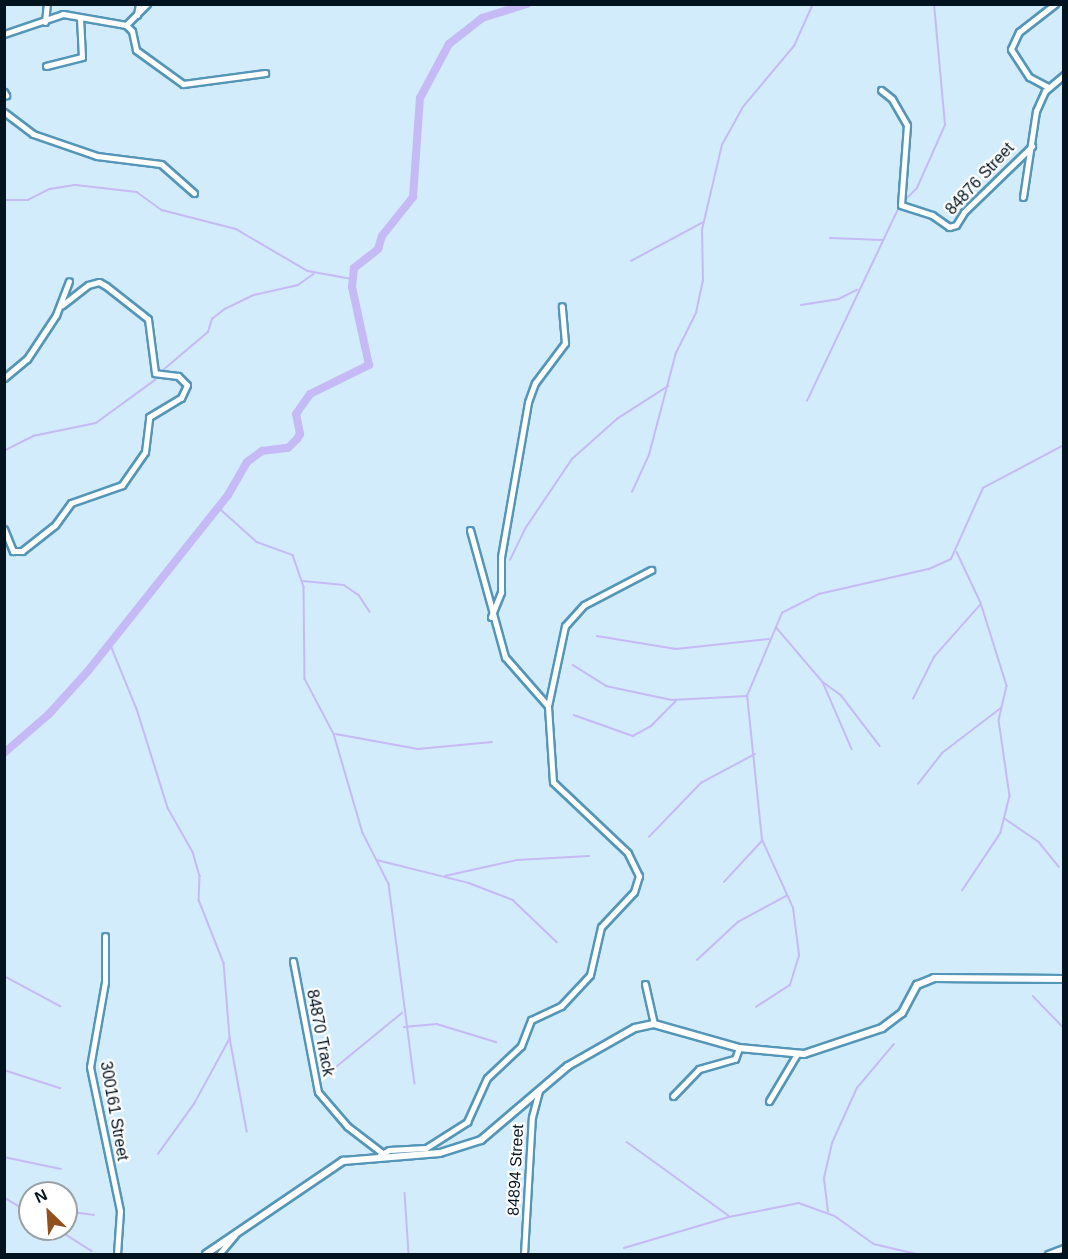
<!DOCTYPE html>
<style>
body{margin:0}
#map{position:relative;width:1068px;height:1259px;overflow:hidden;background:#d2ecfb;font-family:Helvetica,sans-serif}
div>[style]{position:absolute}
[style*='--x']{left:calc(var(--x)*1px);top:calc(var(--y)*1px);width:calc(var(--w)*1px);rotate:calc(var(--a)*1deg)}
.stream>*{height:1.5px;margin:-0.75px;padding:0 0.75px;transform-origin:0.75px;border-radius:0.75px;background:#c5baf5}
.river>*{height:8px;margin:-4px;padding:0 4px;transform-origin:4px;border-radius:4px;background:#c5baf5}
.roads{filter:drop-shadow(2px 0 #5496b8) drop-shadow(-2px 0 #5496b8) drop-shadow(0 2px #5496b8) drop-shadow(0 -2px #5496b8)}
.minor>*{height:5px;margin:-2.5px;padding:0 2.5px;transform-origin:2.5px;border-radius:2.5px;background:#fff}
.tertiary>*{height:6px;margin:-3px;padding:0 3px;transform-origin:3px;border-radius:3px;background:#fff}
span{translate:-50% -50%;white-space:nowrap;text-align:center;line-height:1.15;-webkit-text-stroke:4.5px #fff;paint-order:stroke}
.street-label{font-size:16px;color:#00131f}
.frame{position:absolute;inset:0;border:6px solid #00131f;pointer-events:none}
.north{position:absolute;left:18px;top:1181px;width:60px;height:60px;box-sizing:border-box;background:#fff;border:2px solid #99a1a5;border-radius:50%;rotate:335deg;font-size:16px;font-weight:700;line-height:24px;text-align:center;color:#00131f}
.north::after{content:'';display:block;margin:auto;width:21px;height:27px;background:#92501f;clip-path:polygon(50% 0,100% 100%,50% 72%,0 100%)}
</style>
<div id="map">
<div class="stream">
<div style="--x:4;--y:200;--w:24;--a:0"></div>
<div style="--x:28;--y:200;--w:25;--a:-27"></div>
<div style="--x:50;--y:189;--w:26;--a:-9"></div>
<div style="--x:76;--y:185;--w:61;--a:6.5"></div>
<div style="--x:137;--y:192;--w:31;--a:36"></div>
<div style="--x:162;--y:210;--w:76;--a:14.4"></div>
<div style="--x:236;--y:229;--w:83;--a:30.3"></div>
<div style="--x:308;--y:271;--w:46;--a:10.1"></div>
<div style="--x:904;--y:201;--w:18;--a:-45"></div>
<div style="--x:917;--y:188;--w:69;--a:-66"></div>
<div style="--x:945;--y:125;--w:121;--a:-95.2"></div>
<div style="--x:830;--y:238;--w:52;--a:2.2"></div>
<div style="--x:631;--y:261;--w:81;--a:-28.2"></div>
<div style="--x:801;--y:305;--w:38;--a:-9"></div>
<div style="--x:839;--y:299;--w:20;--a:-27"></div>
<div style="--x:162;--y:371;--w:60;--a:-40.3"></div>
<div style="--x:208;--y:332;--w:14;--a:-73"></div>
<div style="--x:212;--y:319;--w:16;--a:-38"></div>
<div style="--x:225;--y:309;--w:32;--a:-26"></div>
<div style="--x:254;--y:295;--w:45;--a:-12.8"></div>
<div style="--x:298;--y:285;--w:19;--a:-35"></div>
<div style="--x:807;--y:401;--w:215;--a:-64.6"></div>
<div style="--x:4;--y:451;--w:33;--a:-27"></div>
<div style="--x:33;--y:436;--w:64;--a:-11.7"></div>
<div style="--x:96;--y:423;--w:73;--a:-36.1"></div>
<div style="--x:632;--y:492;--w:41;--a:-65.3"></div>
<div style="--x:649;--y:455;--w:106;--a:-75.2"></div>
<div style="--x:676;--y:353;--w:45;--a:-63.4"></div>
<div style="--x:696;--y:313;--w:33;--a:-78"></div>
<div style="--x:703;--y:281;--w:51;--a:-91.1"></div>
<div style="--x:702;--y:230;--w:87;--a:-76.8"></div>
<div style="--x:722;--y:145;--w:43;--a:-61.1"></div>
<div style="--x:743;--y:107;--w:80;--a:-50.1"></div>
<div style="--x:794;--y:46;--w:46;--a:-65.7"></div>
<div style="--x:218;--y:507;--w:52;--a:41.9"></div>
<div style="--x:257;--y:542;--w:38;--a:20"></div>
<div style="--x:293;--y:555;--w:34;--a:71"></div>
<div style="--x:304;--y:587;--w:92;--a:89.4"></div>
<div style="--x:305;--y:679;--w:62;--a:62.2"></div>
<div style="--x:334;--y:734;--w:103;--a:73.7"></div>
<div style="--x:363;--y:833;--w:57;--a:63"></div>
<div style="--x:389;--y:884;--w:201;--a:82.6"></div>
<div style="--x:957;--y:552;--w:56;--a:64.8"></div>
<div style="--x:981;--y:603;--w:87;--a:72.6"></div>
<div style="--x:1007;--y:686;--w:35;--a:103"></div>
<div style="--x:999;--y:720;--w:77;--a:81.8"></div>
<div style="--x:1010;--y:796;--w:38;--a:104"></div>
<div style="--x:1001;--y:833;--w:69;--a:123.7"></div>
<div style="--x:510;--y:560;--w:34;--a:-64"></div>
<div style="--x:525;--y:529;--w:84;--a:-56.1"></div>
<div style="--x:572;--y:459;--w:60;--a:-41.6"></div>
<div style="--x:617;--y:419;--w:61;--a:-32.9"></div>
<div style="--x:303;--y:581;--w:41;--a:5.6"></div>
<div style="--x:344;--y:585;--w:18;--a:34"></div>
<div style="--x:359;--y:595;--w:20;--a:57"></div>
<div style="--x:776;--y:627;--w:72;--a:49.5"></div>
<div style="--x:823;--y:682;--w:73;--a:66.6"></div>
<div style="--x:597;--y:636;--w:80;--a:9.3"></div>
<div style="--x:676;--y:649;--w:93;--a:-6.2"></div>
<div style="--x:110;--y:643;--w:71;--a:67.8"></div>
<div style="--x:137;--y:709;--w:104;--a:72.6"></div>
<div style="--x:168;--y:808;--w:51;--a:60.4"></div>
<div style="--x:193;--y:852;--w:25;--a:74"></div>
<div style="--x:200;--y:876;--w:24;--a:92"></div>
<div style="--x:199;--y:900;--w:68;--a:68.4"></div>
<div style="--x:224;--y:963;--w:75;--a:85.4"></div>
<div style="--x:230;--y:1038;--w:95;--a:79.6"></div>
<div style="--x:573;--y:665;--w:39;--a:32"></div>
<div style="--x:606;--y:686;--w:67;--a:12"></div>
<div style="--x:672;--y:700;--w:75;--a:-3.1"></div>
<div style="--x:823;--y:682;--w:22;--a:36"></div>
<div style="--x:841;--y:695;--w:64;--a:52.6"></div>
<div style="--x:913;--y:699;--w:47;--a:-63.4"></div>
<div style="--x:934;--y:657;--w:69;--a:-48.5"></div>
<div style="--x:574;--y:715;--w:63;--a:19.6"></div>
<div style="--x:633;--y:736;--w:21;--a:-29"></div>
<div style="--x:651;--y:726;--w:35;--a:-45"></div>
<div style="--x:336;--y:734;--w:83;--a:10.4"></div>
<div style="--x:418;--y:749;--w:74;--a:-5.4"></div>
<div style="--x:918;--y:784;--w:39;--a:-52"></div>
<div style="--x:942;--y:753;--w:74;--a:-37.3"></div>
<div style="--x:1004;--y:818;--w:42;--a:34.4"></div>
<div style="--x:1039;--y:842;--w:32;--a:51"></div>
<div style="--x:649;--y:837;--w:75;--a:-46.1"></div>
<div style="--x:701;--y:783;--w:61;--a:-28.2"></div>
<div style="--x:377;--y:860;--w:95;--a:14"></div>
<div style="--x:469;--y:883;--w:47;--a:21.1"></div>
<div style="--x:513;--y:900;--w:61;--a:43.7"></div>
<div style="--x:445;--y:876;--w:74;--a:-12.5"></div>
<div style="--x:517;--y:860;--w:72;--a:-3.2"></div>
<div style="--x:724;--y:882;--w:56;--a:-47.2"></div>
<div style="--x:697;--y:960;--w:56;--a:-42.8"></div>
<div style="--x:738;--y:922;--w:55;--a:-28.4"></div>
<div style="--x:4;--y:976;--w:64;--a:28.2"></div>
<div style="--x:1033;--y:996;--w:45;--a:45.9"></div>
<div style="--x:756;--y:1007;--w:40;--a:-32.9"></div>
<div style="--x:790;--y:985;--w:31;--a:-73"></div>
<div style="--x:799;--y:955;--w:47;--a:-97.3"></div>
<div style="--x:793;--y:908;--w:75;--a:-114.5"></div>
<div style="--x:762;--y:840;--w:145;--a:-95.9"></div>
<div style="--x:747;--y:696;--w:90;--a:-67.1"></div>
<div style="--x:782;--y:613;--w:42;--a:-27.2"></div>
<div style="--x:819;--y:594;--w:113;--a:-12.8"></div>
<div style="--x:929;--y:569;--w:24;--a:-24"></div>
<div style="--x:951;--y:559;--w:78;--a:-65.7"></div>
<div style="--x:983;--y:488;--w:92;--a:-28"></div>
<div style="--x:404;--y:1027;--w:33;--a:-5"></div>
<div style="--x:437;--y:1024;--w:62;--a:17"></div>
<div style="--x:336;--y:1067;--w:85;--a:-39.3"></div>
<div style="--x:4;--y:1070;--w:59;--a:17.8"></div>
<div style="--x:627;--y:1142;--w:125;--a:35.9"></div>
<div style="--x:158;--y:1154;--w:62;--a:-54.2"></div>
<div style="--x:194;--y:1104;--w:75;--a:-61.4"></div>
<div style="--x:4;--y:1157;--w:58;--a:11.9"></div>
<div style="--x:4;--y:1193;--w:10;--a:90"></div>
<div style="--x:405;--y:1193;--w:61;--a:86.2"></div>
<div style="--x:5;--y:1198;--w:29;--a:31"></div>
<div style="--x:66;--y:1211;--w:28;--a:8"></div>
<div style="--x:828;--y:1212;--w:34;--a:-97"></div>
<div style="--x:824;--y:1178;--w:36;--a:-77"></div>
<div style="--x:832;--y:1143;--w:60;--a:-65.6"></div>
<div style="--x:857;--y:1088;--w:57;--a:-49.9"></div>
<div style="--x:57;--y:1229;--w:41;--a:32.2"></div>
<div style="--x:624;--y:1248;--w:109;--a:-16.4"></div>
<div style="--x:729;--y:1217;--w:71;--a:-11.3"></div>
<div style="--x:799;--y:1203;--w:38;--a:20"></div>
<div style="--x:835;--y:1216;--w:48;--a:35.7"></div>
<div style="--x:874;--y:1244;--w:43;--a:13.4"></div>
</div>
<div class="river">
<div style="--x:4;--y:753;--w:60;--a:-40.9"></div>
<div style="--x:49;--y:714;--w:58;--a:-47.8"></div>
<div style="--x:88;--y:671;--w:225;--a:-51.5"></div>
<div style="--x:228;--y:495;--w:38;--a:-60"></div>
<div style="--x:247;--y:462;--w:19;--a:-36"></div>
<div style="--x:262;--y:451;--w:26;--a:-7"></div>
<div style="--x:288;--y:448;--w:13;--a:-45"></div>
<div style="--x:297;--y:439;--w:6;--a:-59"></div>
<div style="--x:300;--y:434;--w:20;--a:-101"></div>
<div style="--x:296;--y:414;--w:24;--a:-55"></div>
<div style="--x:310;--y:394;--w:66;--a:-26.2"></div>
<div style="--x:369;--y:365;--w:80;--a:-102.3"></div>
<div style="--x:352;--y:287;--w:19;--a:-84"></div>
<div style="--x:354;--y:268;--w:31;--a:-38"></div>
<div style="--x:378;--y:249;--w:14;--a:-73"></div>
<div style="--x:382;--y:236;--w:50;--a:-51.5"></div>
<div style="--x:413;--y:197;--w:99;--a:-86"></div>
<div style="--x:420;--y:98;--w:61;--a:-61.8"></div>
<div style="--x:449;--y:44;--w:42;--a:-38.2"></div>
<div style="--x:482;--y:18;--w:47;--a:-17.3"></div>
</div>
<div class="roads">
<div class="minor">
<div style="--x:137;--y:15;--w:11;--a:-80"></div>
<div style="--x:45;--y:22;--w:18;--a:-84"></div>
<div style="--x:126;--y:25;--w:8;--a:45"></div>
<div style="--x:132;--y:31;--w:19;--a:78"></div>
<div style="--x:136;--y:50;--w:58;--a:35.9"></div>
<div style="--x:183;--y:84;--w:83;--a:-7.6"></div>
<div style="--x:4;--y:34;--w:62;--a:-18.7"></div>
<div style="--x:63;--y:14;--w:64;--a:9.9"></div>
<div style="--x:126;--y:25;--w:30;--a:-45"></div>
<div style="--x:46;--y:66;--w:37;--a:-14"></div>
<div style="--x:82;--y:57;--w:40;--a:-92.9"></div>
<div style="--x:1048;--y:87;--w:21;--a:-152"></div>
<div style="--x:1029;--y:77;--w:33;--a:-123"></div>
<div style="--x:1011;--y:49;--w:19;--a:-65"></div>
<div style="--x:1019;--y:32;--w:46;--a:-37.9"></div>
<div style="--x:881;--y:90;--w:14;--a:39"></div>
<div style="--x:892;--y:99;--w:30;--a:60"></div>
<div style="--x:907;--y:125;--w:80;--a:94.3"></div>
<div style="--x:901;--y:205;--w:33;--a:18"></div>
<div style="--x:932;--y:215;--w:21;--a:35"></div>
<div style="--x:949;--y:227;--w:7;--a:-16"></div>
<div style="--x:956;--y:225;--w:15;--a:-58"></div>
<div style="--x:964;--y:212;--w:95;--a:-44.1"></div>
<div style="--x:4;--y:92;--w:4;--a:56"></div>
<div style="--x:4;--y:112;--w:36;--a:37"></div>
<div style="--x:33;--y:134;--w:68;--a:19"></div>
<div style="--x:97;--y:156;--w:64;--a:7.1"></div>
<div style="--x:161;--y:164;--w:44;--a:41.3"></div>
<div style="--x:1023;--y:197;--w:87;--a:-81.4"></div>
<div style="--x:1036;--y:111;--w:22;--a:-66"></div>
<div style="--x:1045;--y:91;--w:25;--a:-40"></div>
<div style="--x:4;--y:378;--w:30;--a:-40"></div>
<div style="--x:27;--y:359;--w:53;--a:-56.6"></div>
<div style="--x:56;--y:315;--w:36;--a:-69"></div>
<div style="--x:4;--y:529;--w:24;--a:68"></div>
<div style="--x:13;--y:551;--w:9;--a:0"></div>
<div style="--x:22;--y:551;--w:42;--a:-38.2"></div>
<div style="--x:55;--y:525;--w:27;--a:-54"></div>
<div style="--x:71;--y:503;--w:54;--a:-19.4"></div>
<div style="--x:122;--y:485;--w:40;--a:-55.1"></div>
<div style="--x:145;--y:452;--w:35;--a:-83"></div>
<div style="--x:149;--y:417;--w:37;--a:-31"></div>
<div style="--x:181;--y:398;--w:14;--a:-65"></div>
<div style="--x:187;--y:385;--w:13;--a:-135"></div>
<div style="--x:178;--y:376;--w:23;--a:-173"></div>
<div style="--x:155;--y:373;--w:54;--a:-97.4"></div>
<div style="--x:148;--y:319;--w:53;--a:-141.8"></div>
<div style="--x:106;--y:286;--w:8;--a:-150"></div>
<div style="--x:99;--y:282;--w:11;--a:165"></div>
<div style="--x:88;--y:285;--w:33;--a:142"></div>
<div style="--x:470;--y:530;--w:132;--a:74.6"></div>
<div style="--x:505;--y:657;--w:65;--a:48.7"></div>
<div style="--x:491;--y:617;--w:27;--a:-68"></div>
<div style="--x:501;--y:592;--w:35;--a:-90"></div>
<div style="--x:501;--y:557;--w:157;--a:-80.1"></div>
<div style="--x:528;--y:402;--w:20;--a:-70"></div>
<div style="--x:535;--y:383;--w:50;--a:-53.1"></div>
<div style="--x:565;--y:343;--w:37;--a:-95"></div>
<div style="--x:105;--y:936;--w:46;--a:90"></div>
<div style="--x:105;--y:982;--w:86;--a:100"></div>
<div style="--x:90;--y:1067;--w:147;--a:78.2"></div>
<div style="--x:120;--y:1211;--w:43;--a:94"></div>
<div style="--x:293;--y:961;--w:133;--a:79.2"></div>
<div style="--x:318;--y:1092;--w:45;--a:49.5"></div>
<div style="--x:347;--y:1126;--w:44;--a:37.6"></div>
<div style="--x:645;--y:984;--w:41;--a:77.3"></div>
<div style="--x:673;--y:1096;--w:37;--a:-46"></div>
<div style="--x:699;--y:1069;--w:37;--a:-16"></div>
<div style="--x:735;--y:1059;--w:12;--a:-70"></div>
<div style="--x:769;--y:1101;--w:55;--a:-59.2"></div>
<div style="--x:380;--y:1155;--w:10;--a:-29"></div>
<div style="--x:389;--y:1150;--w:37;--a:-3"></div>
<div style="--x:426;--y:1148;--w:49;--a:-32.4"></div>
<div style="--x:467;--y:1122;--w:48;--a:-65.6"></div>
<div style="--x:487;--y:1078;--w:47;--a:-43.3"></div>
<div style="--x:521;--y:1046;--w:28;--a:-69"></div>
<div style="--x:531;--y:1020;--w:33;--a:-25"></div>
<div style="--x:561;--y:1006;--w:42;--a:-46.9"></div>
<div style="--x:590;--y:975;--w:49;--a:-77.1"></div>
<div style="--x:601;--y:927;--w:48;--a:-46.7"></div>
<div style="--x:634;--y:892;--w:17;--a:-73"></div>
<div style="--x:639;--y:876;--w:25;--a:-116"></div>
<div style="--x:628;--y:853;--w:103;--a:-136.6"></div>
<div style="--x:553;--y:782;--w:76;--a:-93.8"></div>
<div style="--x:548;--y:706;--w:82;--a:-78"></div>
<div style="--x:565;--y:626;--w:28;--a:-48"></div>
<div style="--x:584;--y:605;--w:76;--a:-27.6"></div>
<div style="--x:219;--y:1254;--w:25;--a:-50"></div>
<div style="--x:524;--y:1254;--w:137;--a:-86.7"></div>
<div style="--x:532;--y:1117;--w:28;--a:-75"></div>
<div style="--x:1048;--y:1254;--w:17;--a:-21"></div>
</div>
<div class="tertiary">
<div style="--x:206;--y:1254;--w:166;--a:-34.2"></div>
<div style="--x:343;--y:1161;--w:97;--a:-4.7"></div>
<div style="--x:440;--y:1153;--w:43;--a:-17.6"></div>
<div style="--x:481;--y:1140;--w:114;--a:-40.4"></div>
<div style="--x:568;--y:1066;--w:77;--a:-29.6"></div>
<div style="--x:635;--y:1028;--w:19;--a:-12"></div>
<div style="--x:654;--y:1024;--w:88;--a:15.8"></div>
<div style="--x:739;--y:1048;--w:65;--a:5.3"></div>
<div style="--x:804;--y:1054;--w:82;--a:-18.4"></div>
<div style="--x:882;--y:1028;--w:25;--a:-37"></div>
<div style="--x:902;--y:1013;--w:32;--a:-62"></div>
<div style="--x:917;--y:985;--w:18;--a:-22"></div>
<div style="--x:934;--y:978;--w:130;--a:0.4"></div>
</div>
</div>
<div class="street-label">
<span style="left:980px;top:179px;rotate:-47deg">84876 Street</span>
<span style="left:320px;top:1033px;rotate:79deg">84870 Track</span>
<span style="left:114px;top:1111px;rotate:80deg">300161 Street</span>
<span style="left:516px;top:1170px;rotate:-87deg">84894 Street</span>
</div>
<div class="frame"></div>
<div class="north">N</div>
</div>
